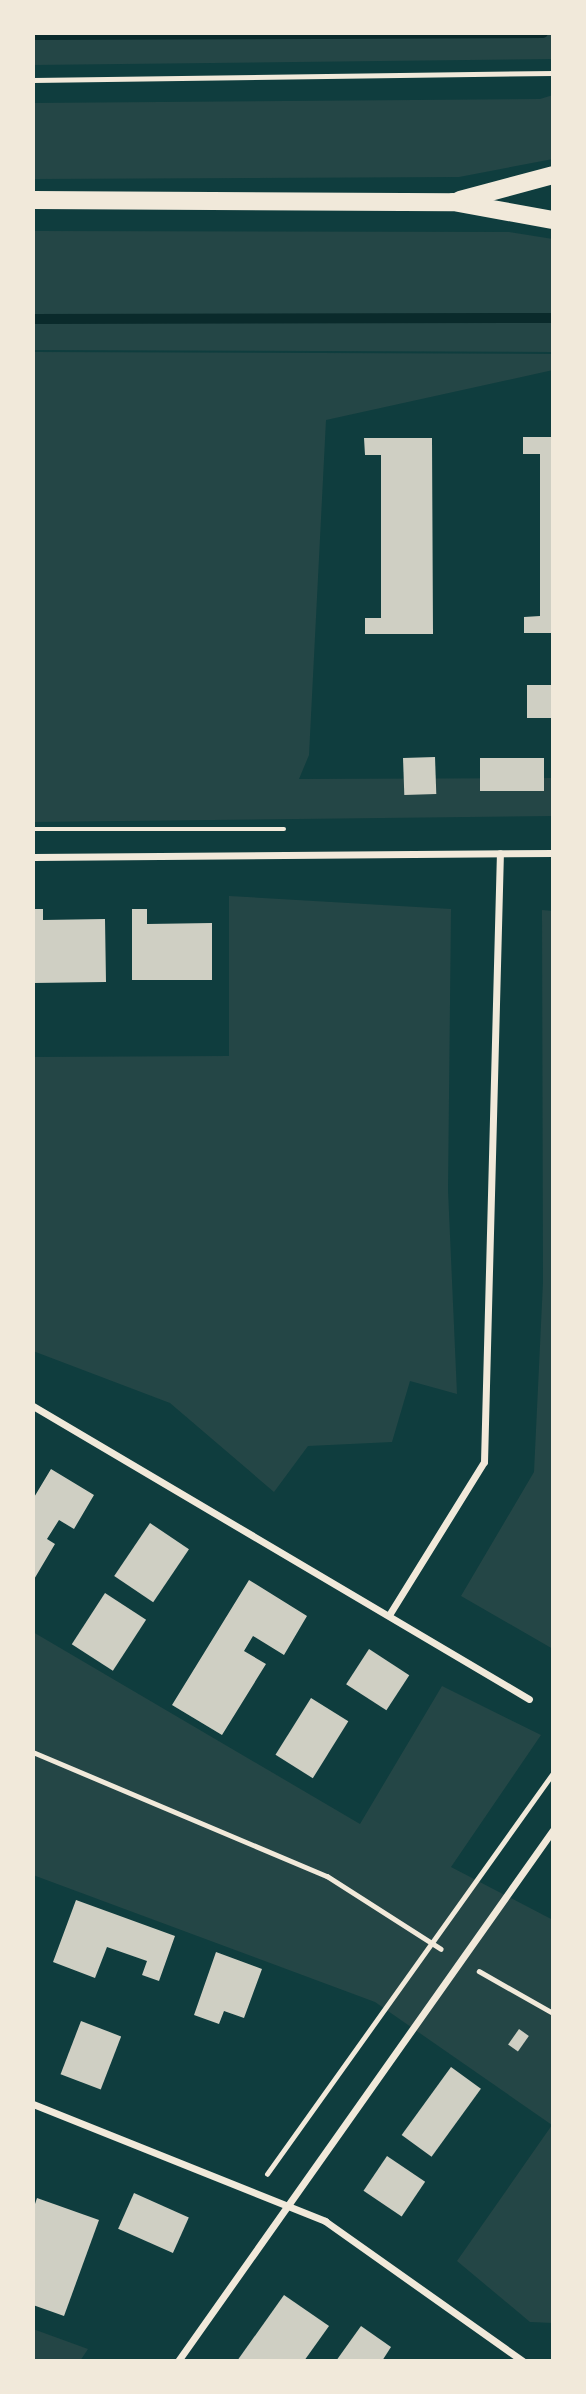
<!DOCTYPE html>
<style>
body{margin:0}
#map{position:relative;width:586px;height:2394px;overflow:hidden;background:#0f3d3e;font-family:"Exo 2",sans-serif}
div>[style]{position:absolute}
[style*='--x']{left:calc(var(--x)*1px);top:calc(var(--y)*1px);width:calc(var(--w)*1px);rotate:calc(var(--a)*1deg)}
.green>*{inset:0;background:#244646}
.stream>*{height:10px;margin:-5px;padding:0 5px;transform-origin:5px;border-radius:5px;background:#0a2a2b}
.building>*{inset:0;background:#cfcfc3;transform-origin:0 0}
.path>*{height:4.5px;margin:-2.25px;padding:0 2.25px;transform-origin:2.25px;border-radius:2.25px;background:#f1e9da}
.minor>*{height:7px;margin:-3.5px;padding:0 3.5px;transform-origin:3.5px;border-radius:3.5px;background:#f1e9da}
.primary>*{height:18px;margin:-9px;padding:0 9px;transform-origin:9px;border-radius:9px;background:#f1e9da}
span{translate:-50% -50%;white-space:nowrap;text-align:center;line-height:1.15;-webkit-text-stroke:7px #f1e9da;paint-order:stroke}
.frame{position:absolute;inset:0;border:35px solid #f1e9da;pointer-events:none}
</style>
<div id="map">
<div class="green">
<div style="clip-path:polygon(33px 33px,553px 33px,553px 59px,33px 65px)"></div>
<div style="clip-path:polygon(553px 95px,553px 159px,459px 177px,33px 179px,33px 103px,540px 99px)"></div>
<div style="clip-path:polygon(33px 231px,509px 232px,553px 239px,553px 352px,33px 350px)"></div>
<div style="clip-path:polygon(33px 352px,553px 354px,553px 370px,326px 420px,309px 755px,299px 779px,553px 778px,553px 816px,33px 822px)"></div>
<div style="clip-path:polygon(229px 896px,451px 909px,448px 1190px,457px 1394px,410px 1381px,392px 1442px,308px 1446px,274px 1492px,170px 1403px,33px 1351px,33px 1057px,229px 1056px)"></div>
<div style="clip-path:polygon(542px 910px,553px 911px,553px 1649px,461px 1596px,534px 1472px,543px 1282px)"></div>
<div style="clip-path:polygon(33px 1632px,360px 1824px,442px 1686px,541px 1735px,451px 1867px,553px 1920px,553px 2323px,530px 2322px,457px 2261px,552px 2125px,375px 2002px,33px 1875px)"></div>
<div style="clip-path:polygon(33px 2329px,88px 2349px,80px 2361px,33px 2361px)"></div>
</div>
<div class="stream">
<div style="--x:33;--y:35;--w:510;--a:-0.22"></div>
<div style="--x:33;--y:319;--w:520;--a:-0.11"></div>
</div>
<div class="building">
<div style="clip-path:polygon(523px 437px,553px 437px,553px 633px,524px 633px,524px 617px,540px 616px,540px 454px,523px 454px)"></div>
<div style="clip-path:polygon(364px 438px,432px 438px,433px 634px,365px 634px,365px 618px,381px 618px,381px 455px,365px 455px)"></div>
<div style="left:527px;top:685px;width:26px;height:33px"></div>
<div style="left:435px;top:757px;width:37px;height:32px;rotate:88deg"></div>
<div style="left:480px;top:758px;width:64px;height:33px"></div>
<div style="clip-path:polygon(33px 909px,43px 909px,43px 920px,105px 919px,106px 982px,33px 983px)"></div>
<div style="clip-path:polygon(132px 909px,147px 909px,147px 924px,212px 923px,212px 980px,132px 980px)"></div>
<div style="clip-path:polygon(51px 1469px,94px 1495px,74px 1529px,59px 1520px,47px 1539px,55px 1544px,33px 1581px,33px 1499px)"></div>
<div style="left:150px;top:1523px;width:47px;height:64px;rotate:34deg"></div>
<div style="clip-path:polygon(249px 1580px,307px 1616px,284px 1655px,253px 1636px,244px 1651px,266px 1664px,222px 1735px,172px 1705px)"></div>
<div style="left:105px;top:1593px;width:49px;height:61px;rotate:33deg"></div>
<div style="left:369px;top:1649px;width:48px;height:42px;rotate:33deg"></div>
<div style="left:311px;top:1698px;width:44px;height:67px;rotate:32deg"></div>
<div style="clip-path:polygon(76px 1900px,175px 1936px,159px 1981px,142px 1975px,147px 1961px,107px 1947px,95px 1978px,53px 1962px)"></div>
<div style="clip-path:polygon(216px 1952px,262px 1969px,244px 2018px,224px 2011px,219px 2024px,194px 2015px)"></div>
<div style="left:81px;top:2021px;width:43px;height:57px;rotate:21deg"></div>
<div style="left:519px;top:2029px;width:12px;height:19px;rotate:35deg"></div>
<div style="left:451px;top:2067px;width:37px;height:84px;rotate:36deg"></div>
<div style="left:387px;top:2156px;width:46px;height:42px;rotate:34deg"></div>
<div style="left:134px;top:2193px;width:60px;height:39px;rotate:24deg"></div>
<div style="clip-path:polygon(37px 2198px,99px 2220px,64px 2316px,33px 2305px,33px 2210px)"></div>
<div style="clip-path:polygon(284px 2295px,329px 2326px,304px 2361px,237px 2361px)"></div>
<div style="clip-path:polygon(361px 2326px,391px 2347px,382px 2361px,336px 2361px)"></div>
</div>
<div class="path">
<div style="--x:33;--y:80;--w:520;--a:-0.77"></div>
<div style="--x:33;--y:829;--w:251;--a:0"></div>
<div style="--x:33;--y:1752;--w:319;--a:22.9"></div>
<div style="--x:327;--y:1876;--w:135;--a:32.6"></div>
<div style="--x:479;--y:1971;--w:85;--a:29.6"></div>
<div style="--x:267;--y:2174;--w:493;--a:-54.5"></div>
</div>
<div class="minor">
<div style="--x:33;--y:857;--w:520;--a:-0.44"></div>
<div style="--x:33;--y:1406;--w:576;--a:30.57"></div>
<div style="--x:389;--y:1615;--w:180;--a:-58.2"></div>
<div style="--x:484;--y:1462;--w:609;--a:-88.5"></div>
<div style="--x:33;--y:2104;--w:315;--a:21.8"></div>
<div style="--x:325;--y:2221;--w:242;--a:35.3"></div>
<div style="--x:178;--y:2361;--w:650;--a:-54.77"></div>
</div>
<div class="primary">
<div style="--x:33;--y:200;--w:420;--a:0.3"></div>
<div style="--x:453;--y:202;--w:102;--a:10.2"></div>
<div style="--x:460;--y:200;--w:96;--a:-15"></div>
</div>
<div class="frame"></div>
</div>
